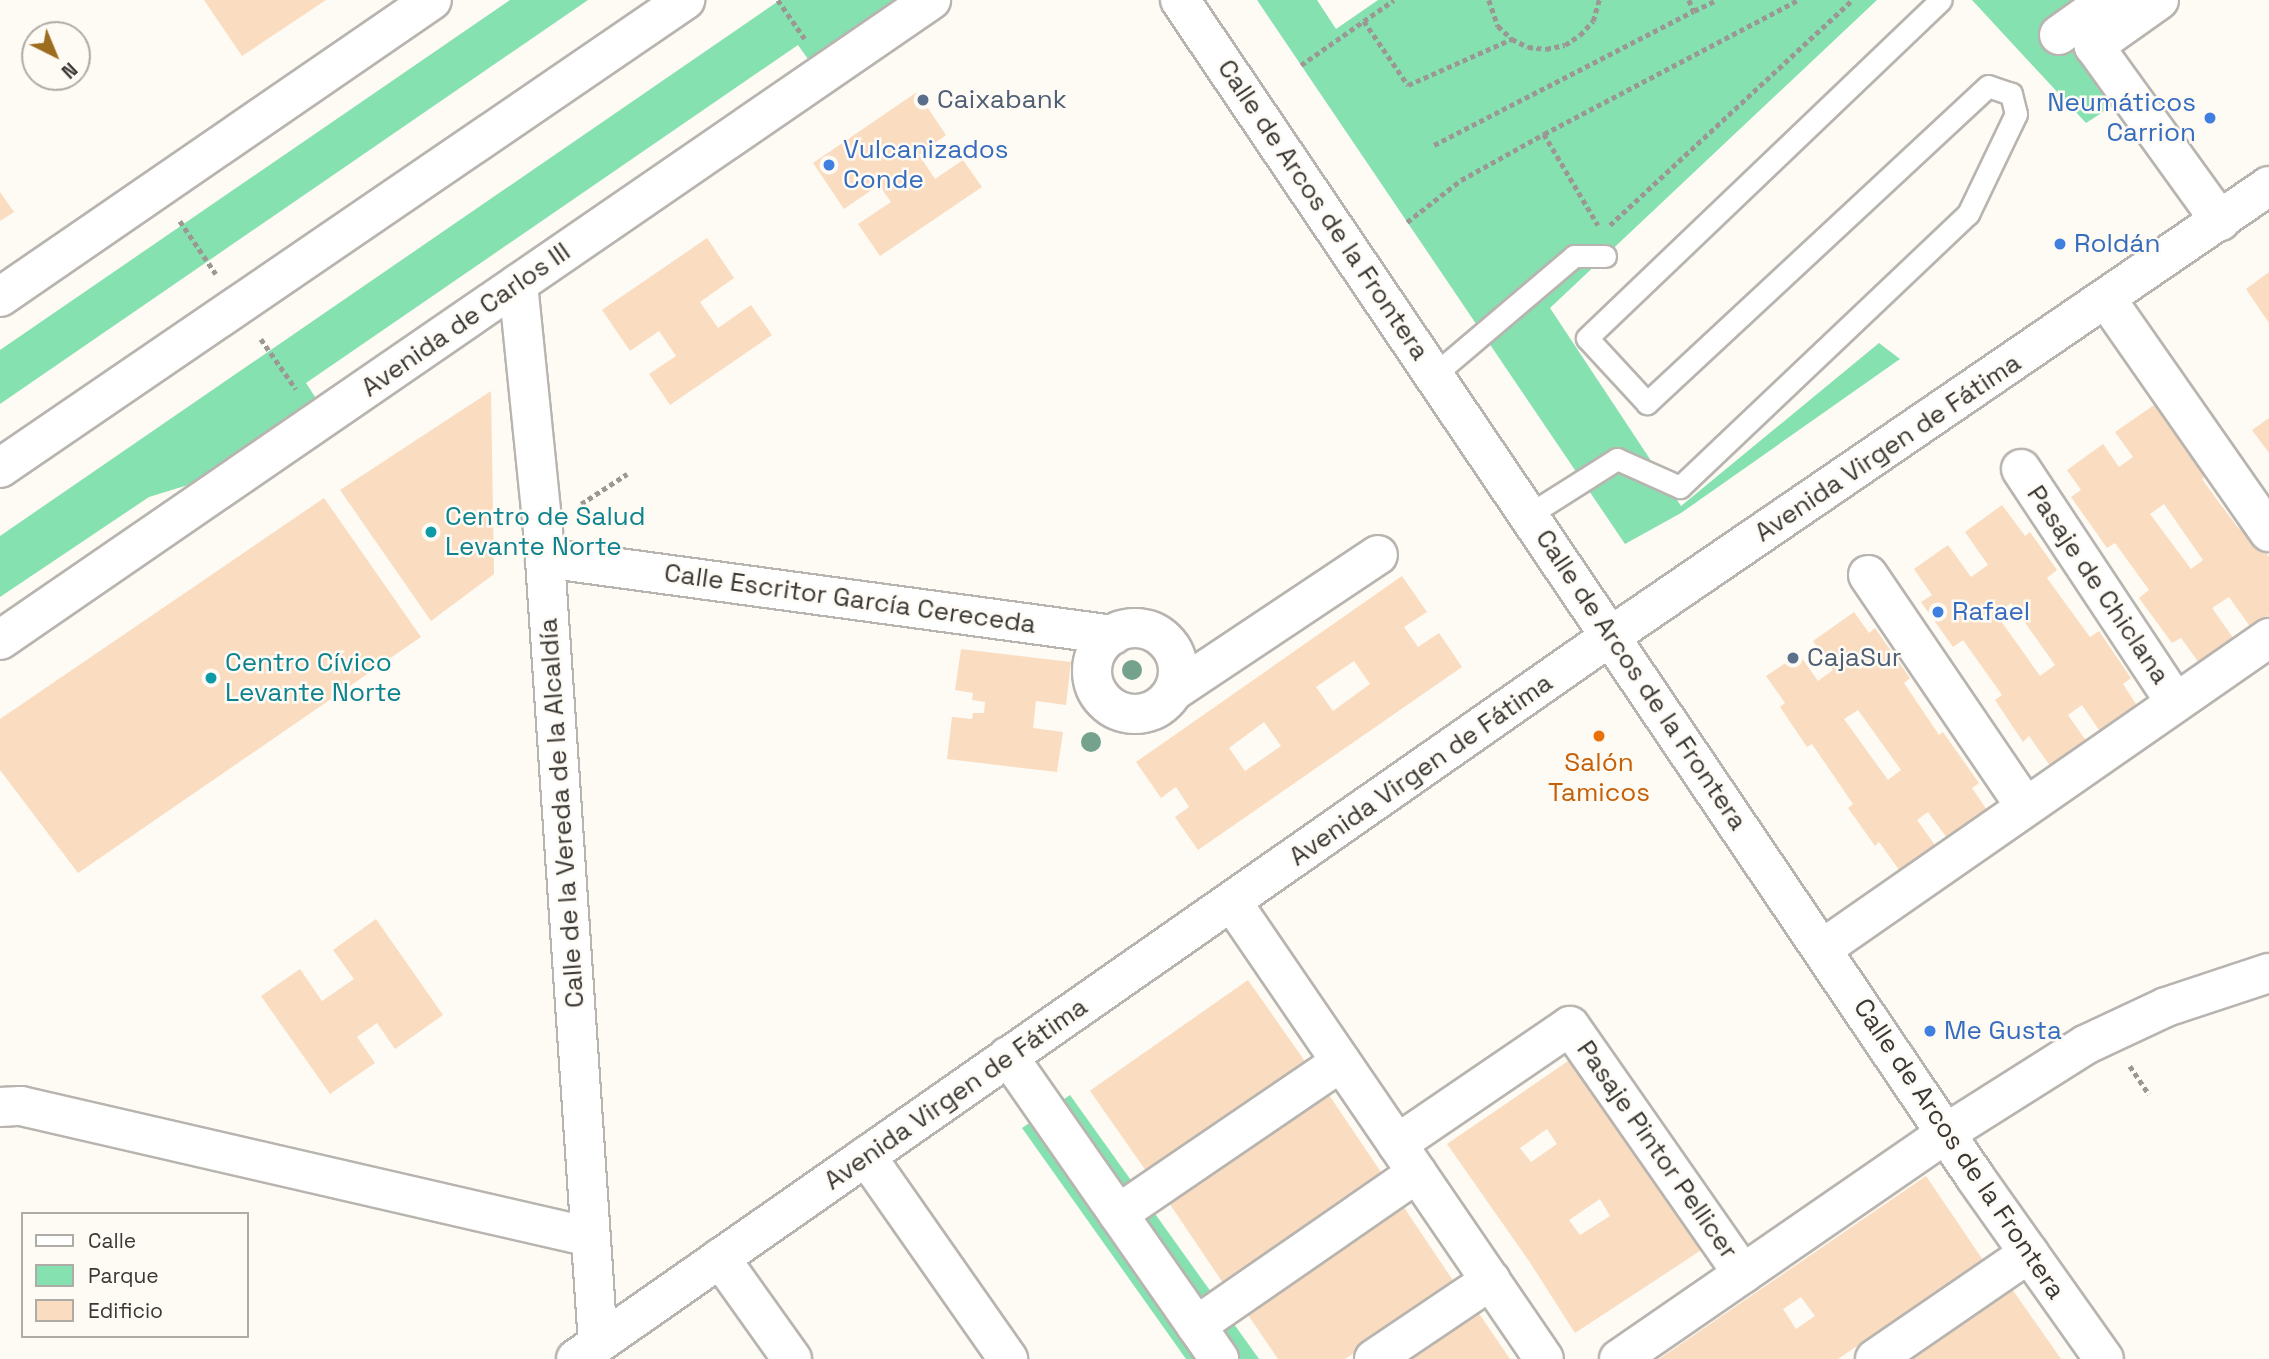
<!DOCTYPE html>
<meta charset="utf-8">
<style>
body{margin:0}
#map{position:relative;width:2269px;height:1359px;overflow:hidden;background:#fefaf4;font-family:"Space Grotesk",sans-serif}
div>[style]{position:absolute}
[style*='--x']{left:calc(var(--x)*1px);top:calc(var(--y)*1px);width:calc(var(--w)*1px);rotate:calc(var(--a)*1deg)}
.green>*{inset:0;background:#86e1b1}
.building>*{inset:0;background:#faddc1;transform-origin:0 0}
.path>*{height:4.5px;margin-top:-2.25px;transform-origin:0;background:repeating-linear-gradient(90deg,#9b9894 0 5px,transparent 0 8.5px)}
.roads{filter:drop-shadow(2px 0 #b8b4af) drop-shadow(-2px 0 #b8b4af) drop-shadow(0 2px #b8b4af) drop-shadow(0 -2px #b8b4af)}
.lane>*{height:21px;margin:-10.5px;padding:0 10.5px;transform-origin:10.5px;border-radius:10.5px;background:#fff}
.street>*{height:38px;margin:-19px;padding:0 19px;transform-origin:19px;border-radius:19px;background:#fff}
.street>.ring{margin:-19px;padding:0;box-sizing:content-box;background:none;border:38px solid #fff;border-radius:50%}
.secondary>*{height:38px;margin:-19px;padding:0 19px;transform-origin:19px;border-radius:19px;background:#fff}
.primary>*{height:38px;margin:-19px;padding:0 19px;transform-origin:19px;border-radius:19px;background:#fff}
.trees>*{width:20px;height:20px;margin:-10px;border-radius:50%;background:#75a28d}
.dots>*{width:19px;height:19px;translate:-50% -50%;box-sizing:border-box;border:4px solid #fefaf4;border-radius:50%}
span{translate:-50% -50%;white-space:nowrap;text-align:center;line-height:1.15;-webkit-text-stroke:5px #fefaf4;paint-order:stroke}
.service-label{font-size:26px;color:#4e5e75}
.left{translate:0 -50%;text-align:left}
.shop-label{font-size:26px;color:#366cbe}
.right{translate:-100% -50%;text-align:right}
.street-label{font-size:26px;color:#393836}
.culture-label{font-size:26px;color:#0d838f}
.food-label{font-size:26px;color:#c56008}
.legend{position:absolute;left:21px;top:1212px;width:228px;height:126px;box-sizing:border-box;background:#fefaf4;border:2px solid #afaca8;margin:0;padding:9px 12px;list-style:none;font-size:21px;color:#393836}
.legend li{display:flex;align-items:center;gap:14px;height:35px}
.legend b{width:35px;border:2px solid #afaca8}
.north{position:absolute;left:21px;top:21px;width:70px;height:70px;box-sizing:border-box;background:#fefaf4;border:2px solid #afaca8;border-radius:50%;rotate:137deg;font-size:19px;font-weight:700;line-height:28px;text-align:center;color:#393836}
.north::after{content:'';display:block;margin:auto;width:24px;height:32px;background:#9c6c1f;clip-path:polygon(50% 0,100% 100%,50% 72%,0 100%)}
</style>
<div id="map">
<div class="green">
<div style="clip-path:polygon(510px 0,588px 0,0 404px,0 350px)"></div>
<div style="clip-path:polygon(780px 0,904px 0,813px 66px,798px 45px,306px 383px,321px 406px,214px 477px,149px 497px,0 597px,0 536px)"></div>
<div style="clip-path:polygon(1257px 0,1317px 0,1336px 29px,1378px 0,1877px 0,1550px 308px,1681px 506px,1879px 343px,1900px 359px,1681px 513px,1625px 544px)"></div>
<div style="clip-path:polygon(1972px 0,2080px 0,2072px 44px,2114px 105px,2086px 123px)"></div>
<div style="clip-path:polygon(1070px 1095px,1259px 1359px,1186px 1359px,1022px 1128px)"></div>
</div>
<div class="building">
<div style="clip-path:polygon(204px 0,326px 0,242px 56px)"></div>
<div style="clip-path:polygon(917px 92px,946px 135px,919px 155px,935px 179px,963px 160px,982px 187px,880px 256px,858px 224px,891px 202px,879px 185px,844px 209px,813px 163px)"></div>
<div style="clip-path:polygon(0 192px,14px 212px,0 221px)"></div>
<div style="clip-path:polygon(707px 238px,734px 278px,700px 302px,718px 328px,751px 305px,772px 335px,670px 405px,649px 374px,676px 356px,659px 331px,630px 351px,602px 310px)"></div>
<div style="clip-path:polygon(2269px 272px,2269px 323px,2246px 289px)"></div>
<div style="clip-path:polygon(491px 391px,494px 574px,431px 621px,340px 490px)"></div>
<div style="clip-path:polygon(evenodd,2157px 403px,2213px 470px,2202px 479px,2218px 501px,2239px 529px,2246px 524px,2269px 557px,2269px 615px,2251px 628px,2229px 597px,2212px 608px,2234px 639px,2199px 663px,2181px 638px,2172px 643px,2139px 598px,2149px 590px,2115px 543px,2107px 548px,2071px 497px,2081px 490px,2067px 470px,2103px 444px,2119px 467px,2133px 457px,2115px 432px,2157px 403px,2164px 504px,2203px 560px,2191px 569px,2150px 514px,2164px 504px)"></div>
<div style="clip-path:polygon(2269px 418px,2269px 453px,2252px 430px)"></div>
<div style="clip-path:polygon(324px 498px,421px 637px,78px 873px,0 770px,0 719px)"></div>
<div style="clip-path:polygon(evenodd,2002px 505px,2025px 536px,2030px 532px,2057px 570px,2047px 578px,2090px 637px,2099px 631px,2131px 678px,2123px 684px,2140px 710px,2103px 736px,2082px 705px,2068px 715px,2089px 745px,2053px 770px,2029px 736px,2023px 742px,1995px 700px,2002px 695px,1963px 640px,1953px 647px,1921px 602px,1932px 595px,1914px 569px,1948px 545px,1971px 577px,1988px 565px,1965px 532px,2002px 505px,2011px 603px,2055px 665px,2040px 676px,1996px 614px,2011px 603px)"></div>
<div style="clip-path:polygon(evenodd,1402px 576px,1427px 612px,1404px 627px,1418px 647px,1439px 633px,1462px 667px,1198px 850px,1175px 817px,1189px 807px,1176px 787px,1161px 798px,1136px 762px,1402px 576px,1354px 661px,1370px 684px,1333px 711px,1316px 687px,1354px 661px,1402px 576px,1264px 722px,1281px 746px,1245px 771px,1229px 748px,1264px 722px)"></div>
<div style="clip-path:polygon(evenodd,1854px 612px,1869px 633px,1875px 628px,1910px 678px,1904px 683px,1939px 735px,1943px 732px,1979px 783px,1972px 788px,1987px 810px,1947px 838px,1928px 812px,1917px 820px,1937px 848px,1902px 874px,1879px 842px,1875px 846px,1848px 808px,1853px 804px,1812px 744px,1807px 747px,1780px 707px,1785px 703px,1766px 676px,1799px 654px,1818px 681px,1833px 670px,1813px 641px,1854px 612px,1858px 710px,1901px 770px,1888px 780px,1844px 719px,1858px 710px)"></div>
<div style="clip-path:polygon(961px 649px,1071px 662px,1066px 705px,1036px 701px,1033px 728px,1063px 732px,1057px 772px,947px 759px,952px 717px,972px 719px,973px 713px,984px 713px,985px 702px,972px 700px,973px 693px,955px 690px)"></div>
<div style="clip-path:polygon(376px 919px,443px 1015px,395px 1049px,377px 1023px,357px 1037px,375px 1063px,330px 1094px,261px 996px,300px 969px,322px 1001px,354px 979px,333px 950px)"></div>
<div style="left:1248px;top:980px;width:105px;height:193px;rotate:55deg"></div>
<div style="clip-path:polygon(evenodd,1574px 1057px,1703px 1249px,1575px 1333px,1529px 1261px,1447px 1144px,1574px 1057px,1547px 1129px,1557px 1144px,1531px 1162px,1520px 1148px,1547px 1129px,1574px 1057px,1600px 1199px,1610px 1216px,1580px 1235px,1569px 1220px,1600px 1199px)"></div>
<div style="left:1327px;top:1092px;width:105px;height:193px;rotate:56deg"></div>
<div style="clip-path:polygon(evenodd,1926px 1176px,1983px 1260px,1838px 1359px,1659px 1359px,1926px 1176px,1801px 1297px,1815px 1316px,1796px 1329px,1783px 1309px,1801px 1297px)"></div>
<div style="clip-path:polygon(1401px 1203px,1456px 1285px,1345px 1359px,1278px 1359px,1244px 1309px)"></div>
<div style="clip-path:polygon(2005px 1279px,2061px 1359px,1889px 1359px)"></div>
<div style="clip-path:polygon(1478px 1312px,1510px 1359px,1409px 1359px)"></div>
</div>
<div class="path">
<div style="--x:778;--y:0;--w:47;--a:55.3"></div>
<div style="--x:1489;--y:0;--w:28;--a:71"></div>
<div style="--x:1498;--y:26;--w:19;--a:43"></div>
<div style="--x:1512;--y:39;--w:18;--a:27"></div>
<div style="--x:1528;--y:47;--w:18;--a:6"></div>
<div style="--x:1546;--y:49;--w:19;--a:-12"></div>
<div style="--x:1565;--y:45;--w:18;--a:-34"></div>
<div style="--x:1580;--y:35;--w:19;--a:-47"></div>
<div style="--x:1593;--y:21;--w:22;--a:-74"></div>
<div style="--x:1689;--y:0;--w:12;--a:66"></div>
<div style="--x:1694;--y:11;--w:25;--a:-26"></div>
<div style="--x:1364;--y:21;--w:78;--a:55.5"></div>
<div style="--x:1408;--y:85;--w:114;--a:-23.9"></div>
<div style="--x:1301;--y:65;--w:113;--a:-35"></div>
<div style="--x:1544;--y:134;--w:287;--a:-27.8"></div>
<div style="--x:1434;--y:145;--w:292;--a:-27.3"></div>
<div style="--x:180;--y:221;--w:64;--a:55.8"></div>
<div style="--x:1407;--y:222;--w:68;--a:-37.9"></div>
<div style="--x:1461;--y:180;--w:95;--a:-29"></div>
<div style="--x:1544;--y:134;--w:106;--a:59.3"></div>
<div style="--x:1610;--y:225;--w:330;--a:-42.9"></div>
<div style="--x:261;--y:339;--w:61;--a:55"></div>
<div style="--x:581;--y:504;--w:55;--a:-33.1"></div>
<div style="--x:2130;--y:1066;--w:34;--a:56"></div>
</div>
<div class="roads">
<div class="lane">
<div style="--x:1435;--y:374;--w:182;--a:-40.3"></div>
<div style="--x:1574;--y:256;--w:31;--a:0"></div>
<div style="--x:1530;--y:514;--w:103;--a:-32.3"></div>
<div style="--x:1617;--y:459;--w:69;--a:24"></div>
<div style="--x:1680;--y:487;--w:397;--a:-43.5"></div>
<div style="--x:1968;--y:214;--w:111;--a:-64.4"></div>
<div style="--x:2016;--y:114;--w:21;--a:-104"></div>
<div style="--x:2011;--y:94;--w:24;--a:-161"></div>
<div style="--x:1988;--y:86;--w:466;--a:137.1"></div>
<div style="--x:1647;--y:403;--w:88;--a:-132.7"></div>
<div style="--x:1587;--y:338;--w:489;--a:-43.7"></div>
</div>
<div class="street">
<div style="--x:2159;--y:0;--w:80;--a:144.7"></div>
<div style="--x:2094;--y:46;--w:216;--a:54.2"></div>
<div style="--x:2059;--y:35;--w:60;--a:-35.5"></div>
<div style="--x:518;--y:284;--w:247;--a:84.2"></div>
<div style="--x:543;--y:530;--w:815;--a:86.13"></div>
<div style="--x:2107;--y:300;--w:283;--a:55.1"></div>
<div style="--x:2021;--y:469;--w:279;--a:56.5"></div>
<div style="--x:545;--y:558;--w:573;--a:7.72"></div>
<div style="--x:1868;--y:575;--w:279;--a:55.8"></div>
<div class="ring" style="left:1092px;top:628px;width:48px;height:48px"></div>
<div style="--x:1174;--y:691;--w:245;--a:-33.7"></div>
<div style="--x:1232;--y:902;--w:553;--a:55.68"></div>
<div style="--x:1822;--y:949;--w:545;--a:-34.83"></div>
<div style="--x:1008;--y:1056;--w:369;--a:55.1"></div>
<div style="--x:0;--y:1107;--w:21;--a:-3"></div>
<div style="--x:21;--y:1106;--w:584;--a:12.97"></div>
<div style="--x:1397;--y:1144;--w:209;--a:-34.3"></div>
<div style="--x:1570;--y:1026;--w:302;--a:55.1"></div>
<div style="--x:866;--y:1156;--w:248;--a:55"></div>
<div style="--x:1118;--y:1214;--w:270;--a:-34.3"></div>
<div style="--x:720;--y:1258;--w:124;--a:54.5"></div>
<div style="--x:1196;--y:1326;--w:269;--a:-34.7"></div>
<div style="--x:1374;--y:1359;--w:141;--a:-34"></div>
<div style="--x:1875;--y:1359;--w:187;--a:-34.5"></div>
</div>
<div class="secondary">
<div style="--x:1180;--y:0;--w:1420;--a:55.96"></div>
<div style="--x:1975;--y:1177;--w:223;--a:54.7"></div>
<div style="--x:0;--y:297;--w:524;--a:-34.51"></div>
<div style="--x:0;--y:640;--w:1130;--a:-34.51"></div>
<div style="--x:576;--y:1359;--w:1263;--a:-34.94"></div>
<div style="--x:1611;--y:636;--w:797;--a:-34.37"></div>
<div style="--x:1619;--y:1359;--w:397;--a:-34.6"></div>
<div style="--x:1946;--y:1133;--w:165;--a:-32.3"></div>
<div style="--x:2085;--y:1045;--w:89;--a:-25.1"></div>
<div style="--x:2166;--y:1007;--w:108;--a:-18.3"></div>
</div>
<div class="primary">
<div style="--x:0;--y:468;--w:830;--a:-34.34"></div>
</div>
</div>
<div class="trees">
<div style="left:1132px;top:670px"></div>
<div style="left:1091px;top:742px"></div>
</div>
<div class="dots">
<div style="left:923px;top:100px;background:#5c6f8a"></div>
<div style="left:2210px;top:118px;background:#3f7fe0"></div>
<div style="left:829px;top:165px;background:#3f7fe0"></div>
<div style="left:2060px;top:244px;background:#3f7fe0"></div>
<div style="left:431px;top:532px;background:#0f9aa8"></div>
<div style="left:1938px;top:612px;background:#3f7fe0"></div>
<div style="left:1793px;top:658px;background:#5c6f8a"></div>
<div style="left:211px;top:678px;background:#0f9aa8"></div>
<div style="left:1599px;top:736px;background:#e8710a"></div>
<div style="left:1930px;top:1031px;background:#3f7fe0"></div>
</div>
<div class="service-label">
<span class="left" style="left:937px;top:100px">Caixabank</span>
<span class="left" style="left:1807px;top:658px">CajaSur</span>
</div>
<div class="shop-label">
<span class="right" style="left:2196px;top:118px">Neumáticos<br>Carrion</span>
<span class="left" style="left:843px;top:165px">Vulcanizados<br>Conde</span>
<span class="left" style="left:2074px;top:244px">Roldán</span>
<span class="left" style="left:1952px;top:612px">Rafael</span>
<span class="left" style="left:1944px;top:1031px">Me Gusta</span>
</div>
<div class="street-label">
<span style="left:1323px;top:210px;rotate:56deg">Calle de Arcos de la Frontera</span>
<span style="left:466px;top:320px;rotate:-35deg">Avenida de Carlos III</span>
<span style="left:1888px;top:448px;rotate:-34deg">Avenida Virgen de Fátima</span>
<span style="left:2098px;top:585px;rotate:56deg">Pasaje de Chiclana</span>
<span style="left:850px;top:599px;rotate:8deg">Calle Escritor García Cereceda</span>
<span style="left:1641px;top:680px;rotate:56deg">Calle de Arcos de la Frontera</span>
<span style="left:1421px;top:770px;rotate:-35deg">Avenida Virgen de Fátima</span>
<span style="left:562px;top:813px;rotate:-94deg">Calle de la Vereda de la Alcaldía</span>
<span style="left:956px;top:1094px;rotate:-35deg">Avenida Virgen de Fátima</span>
<span style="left:1959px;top:1149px;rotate:56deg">Calle de Arcos de la Frontera</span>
<span style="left:1657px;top:1150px;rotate:55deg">Pasaje Pintor Pellicer</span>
</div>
<div class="culture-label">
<span class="left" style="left:445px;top:532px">Centro de Salud<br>Levante Norte</span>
<span class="left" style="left:225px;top:678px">Centro Cívico<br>Levante Norte</span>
</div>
<div class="food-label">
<span style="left:1599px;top:778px">Salón<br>Tamicos</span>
</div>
<ul class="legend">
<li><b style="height:9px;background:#fff"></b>Calle</li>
<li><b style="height:19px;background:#86e1b1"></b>Parque</li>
<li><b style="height:19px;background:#faddc1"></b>Edificio</li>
</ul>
<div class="north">N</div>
</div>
